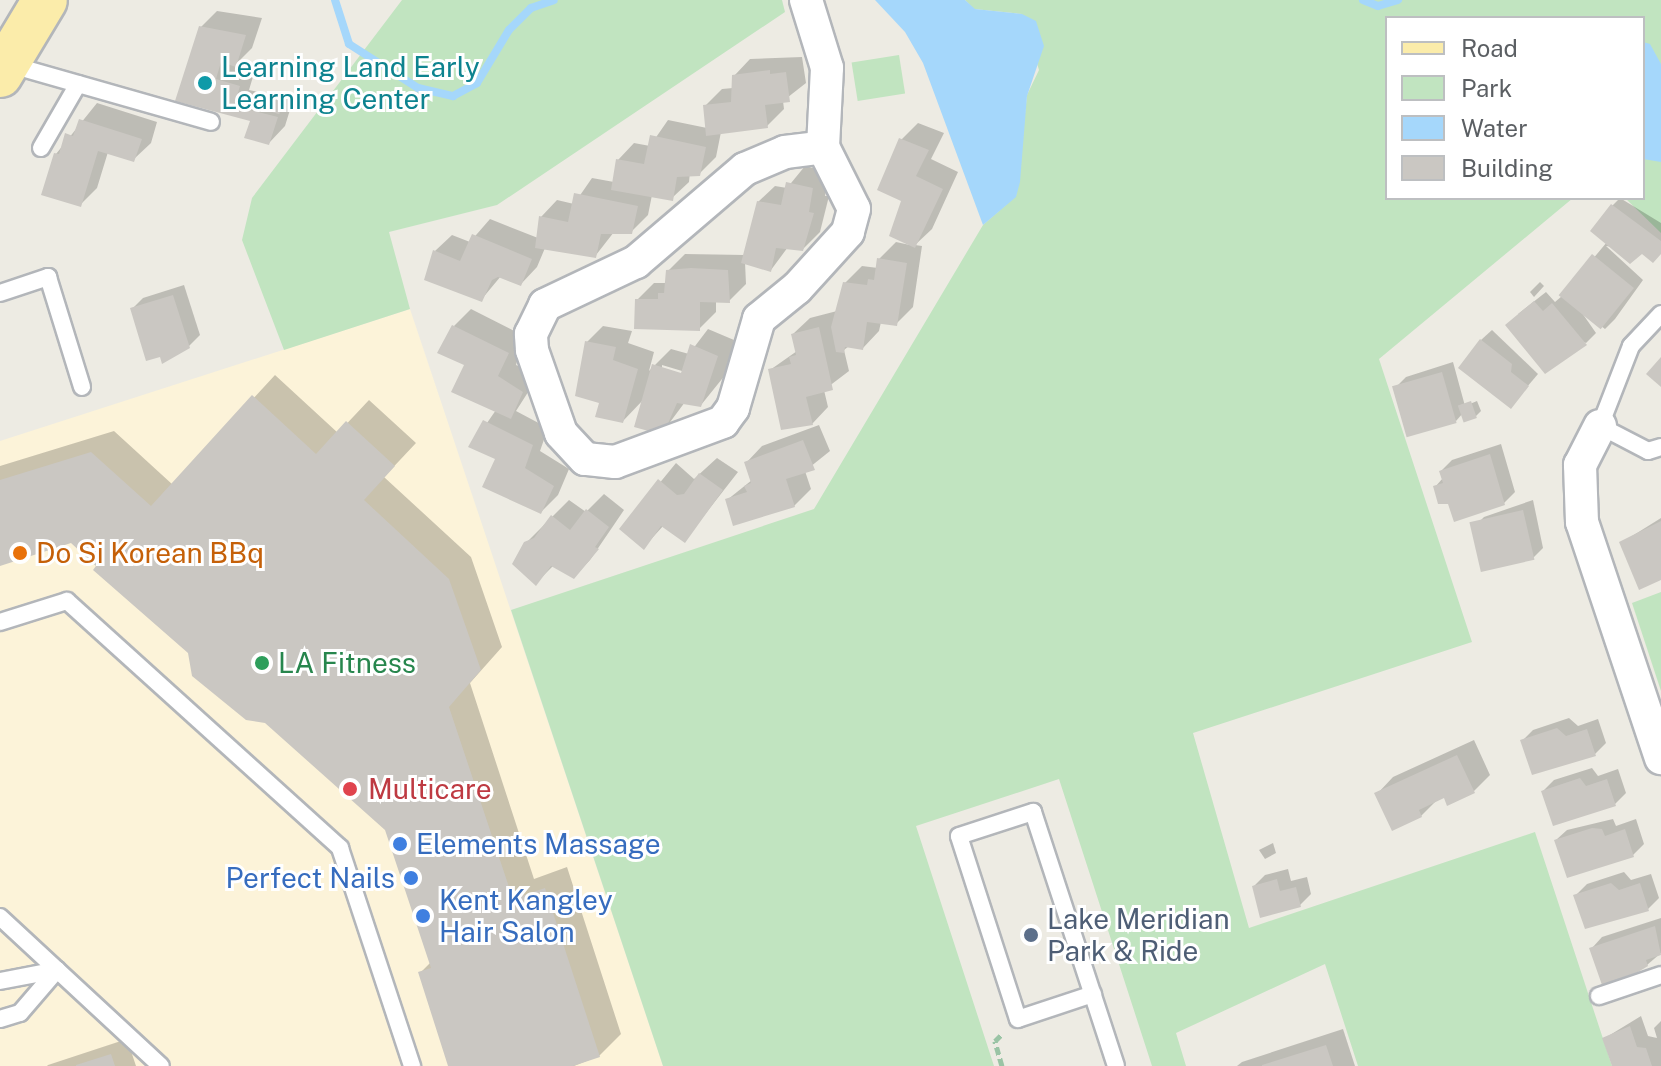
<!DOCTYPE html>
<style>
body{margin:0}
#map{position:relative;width:1661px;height:1066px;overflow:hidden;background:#edebe3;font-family:"Public Sans",sans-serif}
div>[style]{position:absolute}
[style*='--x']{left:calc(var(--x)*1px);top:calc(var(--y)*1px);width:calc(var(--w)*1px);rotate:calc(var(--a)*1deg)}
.commercial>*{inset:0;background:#fcf3d9}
.green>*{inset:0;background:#c1e4c0;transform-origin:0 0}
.water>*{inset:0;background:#a5d7fb}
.shadow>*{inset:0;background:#0003}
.stream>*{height:8px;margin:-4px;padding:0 4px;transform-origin:4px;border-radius:4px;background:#a5d7fb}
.building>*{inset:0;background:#cac7c2;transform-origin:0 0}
.path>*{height:5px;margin-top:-2.5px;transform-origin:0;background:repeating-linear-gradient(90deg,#9ac4a5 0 8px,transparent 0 12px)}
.roads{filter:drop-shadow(2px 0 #b3b6ba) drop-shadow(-2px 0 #b3b6ba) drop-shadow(0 2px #b3b6ba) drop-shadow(0 -2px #b3b6ba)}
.service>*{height:16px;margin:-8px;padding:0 8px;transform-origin:8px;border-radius:8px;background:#fff}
.minor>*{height:32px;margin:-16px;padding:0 16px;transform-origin:16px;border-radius:16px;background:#fff}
.primary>*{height:44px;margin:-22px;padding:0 22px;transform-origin:22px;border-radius:22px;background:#fbecaa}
.dots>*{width:22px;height:22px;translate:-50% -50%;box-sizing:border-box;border:4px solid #fff;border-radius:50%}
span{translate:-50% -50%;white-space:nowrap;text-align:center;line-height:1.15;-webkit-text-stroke:6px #fff;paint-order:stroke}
.culture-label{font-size:28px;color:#0d838f}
.left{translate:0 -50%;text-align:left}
.food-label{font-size:28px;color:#c56008}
.leisure-label{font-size:28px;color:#27864d}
.health-label{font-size:28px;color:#be3a42}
.shop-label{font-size:28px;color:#366cbe}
.right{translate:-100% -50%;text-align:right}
.service-label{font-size:28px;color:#4e5e75}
.legend{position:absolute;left:1385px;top:16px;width:260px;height:184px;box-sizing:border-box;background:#fff;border:2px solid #bdbfc1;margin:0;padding:10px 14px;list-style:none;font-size:24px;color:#5b5f63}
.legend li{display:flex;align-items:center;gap:16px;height:40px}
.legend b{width:40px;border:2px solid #bdbfc1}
</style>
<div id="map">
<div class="commercial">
<div style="clip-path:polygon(410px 309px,663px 1066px,0 1066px,0 441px)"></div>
</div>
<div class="green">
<div style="clip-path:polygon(402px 0,782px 0,785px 12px,497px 205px,389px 232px,410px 309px,284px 350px,242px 240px,252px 198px)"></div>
<div style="clip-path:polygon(965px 0,1661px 0,1661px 233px,1625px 198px,1643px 198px,1643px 18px,1387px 18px,1387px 198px,1573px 198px,1379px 359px,1472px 642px,1193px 733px,1249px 928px,1535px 832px,1612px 1066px,1358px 1066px,1325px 964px,1176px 1033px,1186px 1066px,1152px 1066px,1059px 779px,916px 826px,994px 1066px,663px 1066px,511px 610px,814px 509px,983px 225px,1016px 196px,1027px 95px,1039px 70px,1022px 14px,974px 9px)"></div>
<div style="left:899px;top:55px;width:39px;height:48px;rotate:81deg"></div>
<div style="clip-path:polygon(1661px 592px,1661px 691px,1632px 603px)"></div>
</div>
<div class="water">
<div style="clip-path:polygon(875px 0,965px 0,975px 9px,1022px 14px,1036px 21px,1044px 46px,1027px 96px,1020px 182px,1016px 197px,983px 225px,923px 63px,905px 32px)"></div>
<div style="clip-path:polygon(1643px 42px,1650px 44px,1661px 64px,1661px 162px,1643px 159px)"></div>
</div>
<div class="shadow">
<div style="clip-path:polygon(217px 11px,262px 18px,252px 48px,236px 64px,255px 70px,249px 90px,293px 100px,285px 126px,269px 143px,252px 119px,178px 99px,201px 27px)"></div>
<div style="clip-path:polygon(802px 57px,806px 83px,783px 101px,784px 109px,767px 126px,721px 132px,716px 157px,699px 174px,690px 172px,689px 182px,672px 198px,652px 195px,648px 215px,631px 232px,614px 232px,596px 255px,545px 248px,537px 267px,521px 284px,501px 276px,481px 300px,435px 251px,452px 235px,470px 242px,490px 219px,538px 238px,541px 217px,557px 200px,574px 204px,592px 178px,614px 182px,618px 160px,634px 143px,650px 146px,668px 120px,707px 128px,705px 106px,722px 89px,733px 88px,734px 76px,750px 59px)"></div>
<div style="clip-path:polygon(97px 103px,157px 122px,151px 143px,134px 159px,108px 152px,97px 188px,80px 205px,56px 154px)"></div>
<div style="clip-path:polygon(918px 123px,944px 133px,931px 159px,958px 172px,932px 229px,915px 245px,922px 246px,913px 307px,896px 324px,881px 322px,879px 331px,863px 348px,849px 346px,844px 350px,849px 371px,824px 390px,828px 407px,812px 424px,770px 370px,797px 351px,793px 334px,810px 318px,837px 311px,845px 283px,862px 266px,878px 268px,879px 259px,896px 242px,910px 245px,901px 140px)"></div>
<div style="clip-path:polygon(805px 166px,829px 172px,825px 196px,829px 196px,820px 232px,803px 249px,788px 247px,771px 270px,745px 262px,746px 284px,729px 301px,716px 300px,716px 312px,699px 329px,637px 300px,654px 283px,667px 283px,668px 271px,685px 254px,745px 255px,758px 202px,775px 186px,787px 188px)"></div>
<div style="clip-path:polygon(1620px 198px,1661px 223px,1661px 253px,1606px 246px,1643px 280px,1615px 319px,1605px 329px,1580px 310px,1596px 333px,1586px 343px,1518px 314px,1546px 292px,1555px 302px,1562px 296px,1607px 242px,1612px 206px)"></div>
<div style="clip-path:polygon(1540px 282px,1544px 286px,1534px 297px,1530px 292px)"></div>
<div style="clip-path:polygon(184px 285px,200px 335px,189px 346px,132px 309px,143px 298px)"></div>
<div style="clip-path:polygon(471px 309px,524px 336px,516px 365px,539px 375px,516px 411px,548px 428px,540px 451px,569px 469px,558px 495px,541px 512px,497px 458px,471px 446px,496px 410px,466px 364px,454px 326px)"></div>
<div style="clip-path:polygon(evenodd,603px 326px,632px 331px,628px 343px,654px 352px,649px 371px,671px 349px,689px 354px,708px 329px,734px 340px,726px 374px,701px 405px,685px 402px,662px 433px,644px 399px,623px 421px,601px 402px,587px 342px,603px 326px,662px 365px,692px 374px,690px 377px,662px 369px,662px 365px)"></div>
<div style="clip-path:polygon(1492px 330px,1538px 374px,1511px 406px,1481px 340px)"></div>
<div style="clip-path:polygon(1453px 362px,1465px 406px,1477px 401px,1481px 411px,1476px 416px,1463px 413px,1456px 421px,1395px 388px,1406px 377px)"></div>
<div style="clip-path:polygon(275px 375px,338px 433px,369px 400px,416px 443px,384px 477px,471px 557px,502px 647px,470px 683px,534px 879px,567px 867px,621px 1034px,599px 1056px,574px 1066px,450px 1066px,420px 973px,431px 962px,387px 829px,71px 540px,0 564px,0 466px,114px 431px,173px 485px)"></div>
<div style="clip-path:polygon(819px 425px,830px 451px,805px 471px,811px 489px,794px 506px,727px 500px,752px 480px,746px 463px,762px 446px)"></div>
<div style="clip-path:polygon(1501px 444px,1515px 492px,1504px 503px,1455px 519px,1447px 499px,1435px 487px,1443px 478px,1441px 471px,1452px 460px)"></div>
<div style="clip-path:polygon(717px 458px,738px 472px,685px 540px,664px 525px,644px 547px,622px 529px,676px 463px,694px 479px)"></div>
<div style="clip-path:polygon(604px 494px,624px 510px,590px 560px,574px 577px,554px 565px,536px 583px,526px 543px,569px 500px,586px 512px)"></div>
<div style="clip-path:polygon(1533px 500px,1543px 548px,1532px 559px,1473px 528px,1484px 517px)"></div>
<div style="clip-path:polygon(1661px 518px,1661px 578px,1621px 543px)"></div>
<div style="clip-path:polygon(1569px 718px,1578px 726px,1598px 719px,1606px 743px,1595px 754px,1522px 741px,1533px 730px)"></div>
<div style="clip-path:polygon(1474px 740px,1490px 775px,1474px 791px,1438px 799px,1421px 816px,1377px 794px,1393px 777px)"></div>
<div style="clip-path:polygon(1592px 768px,1598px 776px,1618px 769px,1626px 793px,1615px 804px,1554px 823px,1543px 791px,1554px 780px)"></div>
<div style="clip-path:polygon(1613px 819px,1616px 826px,1636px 819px,1644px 844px,1633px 855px,1556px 840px,1567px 830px)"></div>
<div style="clip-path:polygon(1273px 843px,1276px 853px,1265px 859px,1259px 850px)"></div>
<div style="clip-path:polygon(1288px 869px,1291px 881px,1307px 877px,1311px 894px,1300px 905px,1254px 886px,1265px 875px)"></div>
<div style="clip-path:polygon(1624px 872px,1631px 880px,1651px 874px,1659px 898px,1648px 909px,1576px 895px,1587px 884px)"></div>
<div style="clip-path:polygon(1661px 918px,1661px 953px,1647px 965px,1592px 948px,1602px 937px)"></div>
<div style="clip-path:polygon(1641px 1016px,1648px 1036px,1657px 1038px,1654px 1028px,1661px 1021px,1661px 1066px,1614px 1066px,1605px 1038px)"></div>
<div style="clip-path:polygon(1343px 1029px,1355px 1066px,1237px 1066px,1242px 1062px)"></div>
<div style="clip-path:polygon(127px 1039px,136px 1066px,47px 1066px,48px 1065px)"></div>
</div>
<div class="stream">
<div style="--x:335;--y:0;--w:46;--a:72.3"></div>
<div style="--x:349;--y:44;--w:82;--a:32.5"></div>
<div style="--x:418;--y:88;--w:36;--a:13"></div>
<div style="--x:453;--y:96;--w:27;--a:-28"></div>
<div style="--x:477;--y:83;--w:62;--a:-58.9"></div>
<div style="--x:509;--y:30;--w:31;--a:-45"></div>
<div style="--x:531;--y:8;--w:24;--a:-19"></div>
<div style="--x:1363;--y:0;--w:16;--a:22"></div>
<div style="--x:1378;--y:6;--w:21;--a:-17"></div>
</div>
<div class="building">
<div style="clip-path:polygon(199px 26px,246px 35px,236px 67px,221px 62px,216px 79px,240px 86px,234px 106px,278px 117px,269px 145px,244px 138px,250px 121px,175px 101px)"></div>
<div style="clip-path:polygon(770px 70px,770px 74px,786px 72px,790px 102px,765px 105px,768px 128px,706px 136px,703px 105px,731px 102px,732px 75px)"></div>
<div style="left:268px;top:97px;width:16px;height:13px;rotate:18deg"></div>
<div style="clip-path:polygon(79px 119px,142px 139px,134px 162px,98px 151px,81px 207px,41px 195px,54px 153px,59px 154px,65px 133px,73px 136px)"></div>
<div style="clip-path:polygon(650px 135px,706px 147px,700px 176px,677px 177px,673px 201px,611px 190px,616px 159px,644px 164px)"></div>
<div style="clip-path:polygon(899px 138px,929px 150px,916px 176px,943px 189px,915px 248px,889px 236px,901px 201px,877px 190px)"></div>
<div style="clip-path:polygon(786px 182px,813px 188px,809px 212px,814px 213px,803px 251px,776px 248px,771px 272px,741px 263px,757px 201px,781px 205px)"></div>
<div style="clip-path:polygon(574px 193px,638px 206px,632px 234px,601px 234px,596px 258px,535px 248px,539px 216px,568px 222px)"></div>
<div style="clip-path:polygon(1611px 204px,1661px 241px,1661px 254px,1653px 263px,1642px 254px,1630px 264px,1590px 231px)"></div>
<div style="clip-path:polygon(472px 234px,532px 259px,521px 286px,498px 277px,492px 280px,482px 302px,424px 280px,433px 250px,460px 261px)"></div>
<div style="left:1592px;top:254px;width:54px;height:53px;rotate:39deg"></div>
<div style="clip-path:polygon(877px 258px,907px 263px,897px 326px,867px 322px,863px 350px,845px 347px,844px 353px,836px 352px,831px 327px,843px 282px,867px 285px,868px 279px,874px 280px)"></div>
<div style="clip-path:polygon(691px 268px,728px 270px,730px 303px,700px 302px,700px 331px,634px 329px,635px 299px,658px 299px,658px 293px,664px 293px,666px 270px)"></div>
<div style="clip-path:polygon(173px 295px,190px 348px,162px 364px,160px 357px,146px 361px,130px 308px)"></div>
<div style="clip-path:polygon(1534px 301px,1543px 311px,1552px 303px,1587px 345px,1545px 374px,1505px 325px)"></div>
<div style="clip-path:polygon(452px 325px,509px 353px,498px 376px,523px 392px,511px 419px,451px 392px,464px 365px,437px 353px)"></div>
<div style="clip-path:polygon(819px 327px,833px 390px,806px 397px,813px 425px,781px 430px,768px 369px,791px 364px,789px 357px,796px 355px,791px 334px)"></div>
<div style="clip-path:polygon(1480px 339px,1512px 364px,1511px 372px,1529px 386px,1511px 409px,1458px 368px)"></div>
<div style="clip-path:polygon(585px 341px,616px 347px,613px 360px,638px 369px,623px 423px,595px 417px,599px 403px,575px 396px)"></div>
<div style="clip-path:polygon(690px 344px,718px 356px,701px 407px,677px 403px,663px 435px,634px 427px,652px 364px,681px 373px)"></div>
<div style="clip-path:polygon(1661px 357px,1661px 387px,1646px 374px)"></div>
<div style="left:1442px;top:372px;width:53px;height:52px;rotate:74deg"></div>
<div style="clip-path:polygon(252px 395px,316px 454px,346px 421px,395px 466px,364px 500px,449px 579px,481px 670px,449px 707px,513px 899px,545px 888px,600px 1057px,573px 1066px,448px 1066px,418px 972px,431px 968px,385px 830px,265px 723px,246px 720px,192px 676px,188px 653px,93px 570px,96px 566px,71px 543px,0 566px,0 480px,91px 452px,151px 506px)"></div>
<div style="left:1471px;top:401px;width:18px;height:14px;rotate:71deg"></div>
<div style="clip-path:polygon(483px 420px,533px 445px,525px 468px,554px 486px,541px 514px,482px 487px,495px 459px,468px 447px)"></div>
<div style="clip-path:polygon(803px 440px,815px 470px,786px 479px,795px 507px,733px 526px,725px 499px,747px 492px,744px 486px,751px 483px,744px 462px)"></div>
<div style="clip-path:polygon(1490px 454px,1505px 505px,1454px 522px,1448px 504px,1438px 504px,1433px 486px,1443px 483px,1439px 471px)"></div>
<div style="clip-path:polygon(699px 473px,723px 490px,685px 543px,661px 526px,644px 550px,619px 529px,658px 479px,677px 495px,684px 494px)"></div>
<div style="clip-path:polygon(586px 509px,609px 527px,595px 547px,599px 549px,574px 579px,551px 566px,536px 586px,512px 564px,524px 542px,534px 538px,551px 515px,570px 530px)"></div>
<div style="left:1523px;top:510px;width:51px;height:55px;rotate:77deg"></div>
<div style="clip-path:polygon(1661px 521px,1661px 580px,1639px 590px,1619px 542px)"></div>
<div style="clip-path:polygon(1557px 728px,1566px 736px,1587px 729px,1596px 756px,1532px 775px,1520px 740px)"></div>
<div style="clip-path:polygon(1457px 755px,1475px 793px,1447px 806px,1444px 798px,1419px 810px,1422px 817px,1392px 831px,1374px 793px)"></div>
<div style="clip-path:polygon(1580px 778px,1586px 786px,1607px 779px,1616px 806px,1553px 826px,1541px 791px)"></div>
<div style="clip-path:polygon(1592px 828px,1602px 829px,1605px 836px,1625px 829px,1634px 857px,1567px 878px,1554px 840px)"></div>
<div style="clip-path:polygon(1277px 879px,1280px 891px,1296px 887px,1301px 907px,1260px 918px,1252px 886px)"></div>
<div style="clip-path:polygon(1611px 883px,1619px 890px,1640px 883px,1649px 911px,1585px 929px,1573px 895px)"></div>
<div style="clip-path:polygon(1655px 926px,1661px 955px,1646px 960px,1648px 966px,1638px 972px,1602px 985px,1589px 948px)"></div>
<div style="clip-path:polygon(1630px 1026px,1637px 1047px,1646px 1048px,1652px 1066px,1612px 1066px,1602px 1038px)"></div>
<div style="clip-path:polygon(1326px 1045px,1333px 1066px,1262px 1066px,1262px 1065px)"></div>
<div style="clip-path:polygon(111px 1054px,115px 1066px,76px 1066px,76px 1065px)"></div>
</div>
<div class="path">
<div style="--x:1002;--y:1066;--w:26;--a:-106"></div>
<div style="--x:995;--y:1041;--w:11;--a:-45"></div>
</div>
<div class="roads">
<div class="service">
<div style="--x:8;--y:64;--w:211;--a:15.9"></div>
<div style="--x:41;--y:148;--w:74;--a:-60"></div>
<div style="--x:0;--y:293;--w:51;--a:-18.4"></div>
<div style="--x:48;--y:277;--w:115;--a:72.8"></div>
<div style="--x:1661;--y:314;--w:44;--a:133.2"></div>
<div style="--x:1631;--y:346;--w:86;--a:111.2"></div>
<div style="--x:1600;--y:426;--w:54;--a:27.5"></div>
<div style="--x:1648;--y:451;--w:14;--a:-17"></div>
<div style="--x:0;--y:622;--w:70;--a:-17.4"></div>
<div style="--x:67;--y:601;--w:368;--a:42.1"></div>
<div style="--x:340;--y:848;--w:230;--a:71.7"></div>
<div style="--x:0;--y:917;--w:219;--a:42.8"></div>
<div style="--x:0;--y:981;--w:58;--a:-10.9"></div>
<div style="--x:1093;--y:994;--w:79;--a:161.6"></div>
<div style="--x:1018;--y:1019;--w:192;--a:-107.9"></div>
<div style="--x:959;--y:836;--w:78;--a:-18"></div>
<div style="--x:1033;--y:812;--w:267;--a:71.9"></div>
<div style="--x:1599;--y:996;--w:65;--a:-18.7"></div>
<div style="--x:0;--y:1019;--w:21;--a:-17"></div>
<div style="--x:20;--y:1013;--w:57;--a:-49.3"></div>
</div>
<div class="minor">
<div style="--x:806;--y:0;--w:71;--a:72.8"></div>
<div style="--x:827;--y:68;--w:79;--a:92.9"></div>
<div style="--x:823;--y:147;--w:69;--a:63.4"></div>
<div style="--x:854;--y:209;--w:24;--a:105"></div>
<div style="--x:848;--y:232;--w:76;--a:132.3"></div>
<div style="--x:797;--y:288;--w:49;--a:140.8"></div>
<div style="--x:759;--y:319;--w:93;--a:106.3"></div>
<div style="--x:733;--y:408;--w:17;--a:126"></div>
<div style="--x:723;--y:422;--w:115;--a:159.7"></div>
<div style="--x:615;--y:462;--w:30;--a:-174"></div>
<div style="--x:585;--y:459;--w:35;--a:-133"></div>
<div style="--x:561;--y:433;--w:88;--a:-109.3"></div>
<div style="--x:532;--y:350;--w:16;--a:-94"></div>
<div style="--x:531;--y:334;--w:32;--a:-64"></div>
<div style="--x:545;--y:305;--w:101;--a:-25.3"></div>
<div style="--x:636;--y:262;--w:143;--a:-40.5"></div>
<div style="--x:745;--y:169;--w:43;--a:-23"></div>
<div style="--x:785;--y:152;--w:38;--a:-7"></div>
<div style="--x:1600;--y:426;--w:44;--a:117.1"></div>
<div style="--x:1580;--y:465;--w:57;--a:88"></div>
<div style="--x:1582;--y:522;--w:249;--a:71.5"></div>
</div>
<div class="primary">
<div style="--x:0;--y:75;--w:87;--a:-59"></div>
</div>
</div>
<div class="dots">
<div style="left:205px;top:83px;background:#0f9aa8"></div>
<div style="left:20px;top:553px;background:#e8710a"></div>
<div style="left:262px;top:663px;background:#2e9e5b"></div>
<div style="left:350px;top:789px;background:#e0444e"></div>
<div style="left:400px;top:844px;background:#3f7fe0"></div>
<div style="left:411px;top:878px;background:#3f7fe0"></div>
<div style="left:423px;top:916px;background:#3f7fe0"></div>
<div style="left:1031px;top:935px;background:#5c6f8a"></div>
</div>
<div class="culture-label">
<span class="left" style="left:221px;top:83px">Learning Land Early<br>Learning Center</span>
</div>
<div class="food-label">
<span class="left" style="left:36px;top:553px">Do Si Korean BBq</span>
</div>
<div class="leisure-label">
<span class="left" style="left:278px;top:663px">LA Fitness</span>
</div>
<div class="health-label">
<span class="left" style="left:368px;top:789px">Multicare</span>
</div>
<div class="shop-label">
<span class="left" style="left:416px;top:844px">Elements Massage</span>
<span class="right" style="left:395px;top:878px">Perfect Nails</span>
<span class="left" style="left:439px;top:916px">Kent Kangley<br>Hair Salon</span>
</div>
<div class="service-label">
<span class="left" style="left:1047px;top:935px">Lake Meridian<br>Park &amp; Ride</span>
</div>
<ul class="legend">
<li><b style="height:10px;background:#fbecaa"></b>Road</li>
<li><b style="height:22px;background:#c1e4c0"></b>Park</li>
<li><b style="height:22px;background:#a5d7fb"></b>Water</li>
<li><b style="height:22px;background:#cac7c2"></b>Building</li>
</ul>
</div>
